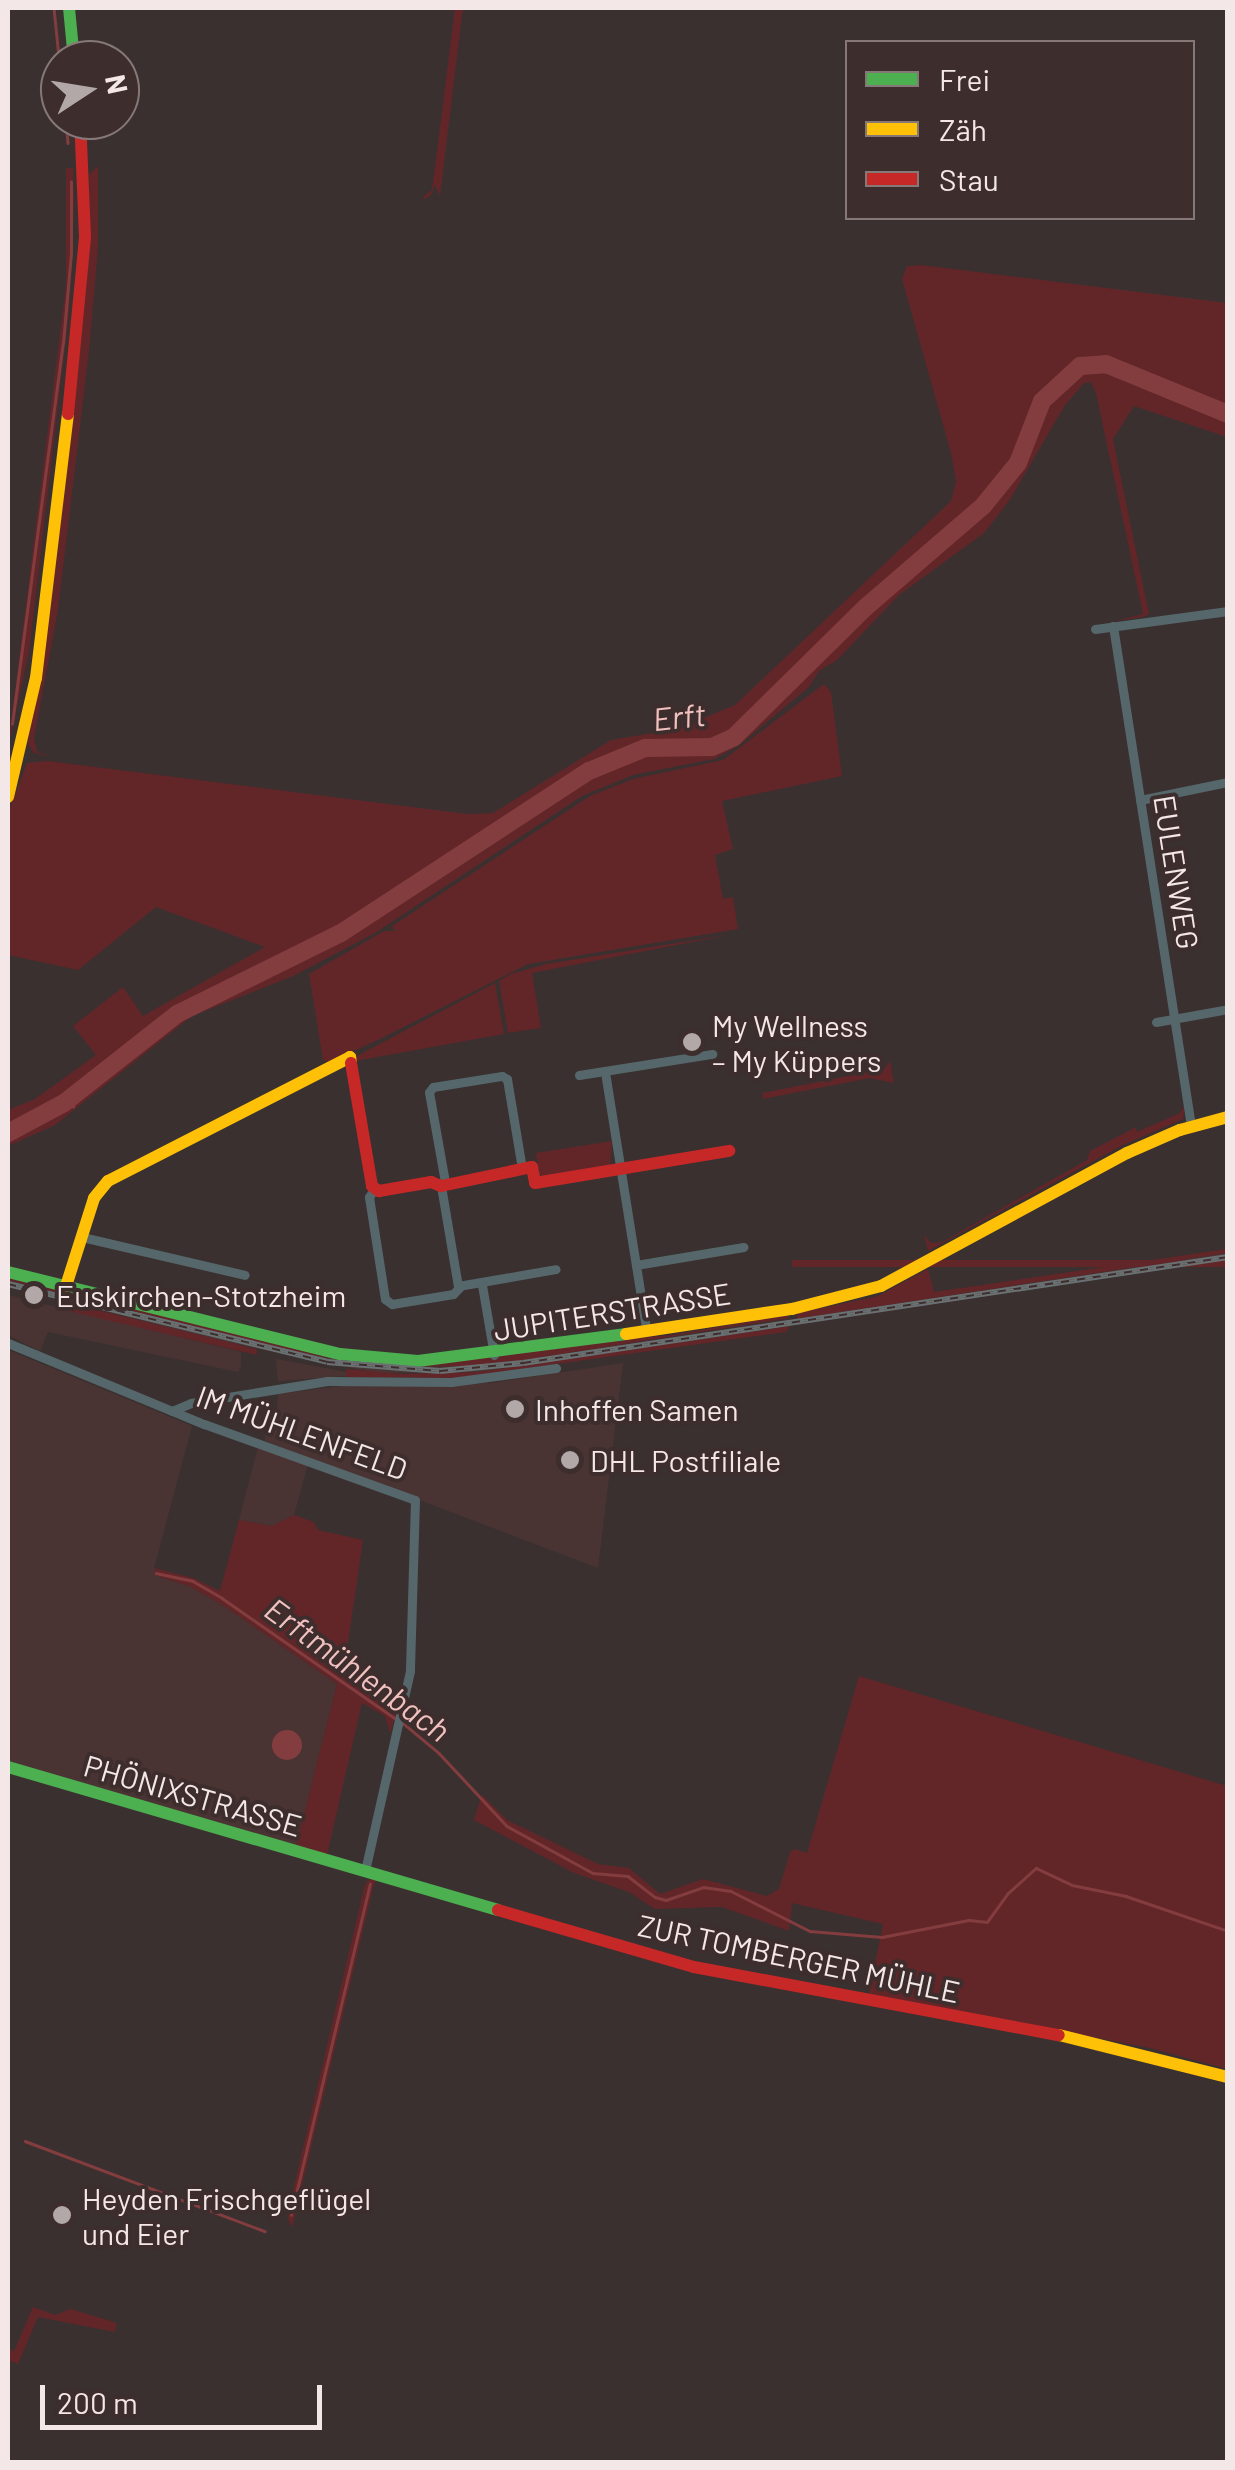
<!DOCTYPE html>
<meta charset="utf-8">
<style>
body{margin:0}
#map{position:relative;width:1235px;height:2470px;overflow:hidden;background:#3a3030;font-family:Barlow,sans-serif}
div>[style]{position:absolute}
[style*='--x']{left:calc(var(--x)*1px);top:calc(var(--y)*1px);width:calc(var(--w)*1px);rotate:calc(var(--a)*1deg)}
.built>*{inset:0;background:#4a3433}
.green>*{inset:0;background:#622629;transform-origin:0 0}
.water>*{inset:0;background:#843d3f}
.round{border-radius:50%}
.stream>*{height:2.5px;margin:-1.25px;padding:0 1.25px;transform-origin:1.25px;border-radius:1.25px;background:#843d3f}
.river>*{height:18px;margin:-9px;padding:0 9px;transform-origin:9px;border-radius:9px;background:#843d3f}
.street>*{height:9px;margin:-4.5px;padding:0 4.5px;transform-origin:4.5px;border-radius:4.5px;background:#55676a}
.fast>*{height:12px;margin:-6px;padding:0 6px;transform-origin:6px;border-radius:6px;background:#4caf50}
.slow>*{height:12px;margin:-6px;padding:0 6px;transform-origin:6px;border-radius:6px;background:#ffc107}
.jam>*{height:12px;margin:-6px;padding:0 6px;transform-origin:6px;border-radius:6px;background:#c62828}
.rail>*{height:6px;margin-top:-3px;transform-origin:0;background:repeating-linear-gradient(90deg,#3d2d2d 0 8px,#697172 0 16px);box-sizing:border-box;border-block:2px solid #697172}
.dots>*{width:28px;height:28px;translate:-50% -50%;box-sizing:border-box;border:5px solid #3d2d2d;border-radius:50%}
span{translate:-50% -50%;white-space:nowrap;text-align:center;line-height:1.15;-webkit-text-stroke:8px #3d2d2d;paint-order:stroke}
.street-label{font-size:30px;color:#f3e8e7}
.poi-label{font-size:30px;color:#f3e8e7}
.left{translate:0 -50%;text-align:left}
.water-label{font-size:32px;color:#f0c1bf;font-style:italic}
.frame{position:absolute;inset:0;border:10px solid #f3e8e7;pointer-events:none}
.legend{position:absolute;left:845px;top:40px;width:350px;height:180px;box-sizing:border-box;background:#3d2d2d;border:2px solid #867877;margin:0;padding:12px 18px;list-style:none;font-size:30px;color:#f3e8e7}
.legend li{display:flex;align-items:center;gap:20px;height:50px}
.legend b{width:50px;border:2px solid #867877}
.north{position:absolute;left:40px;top:40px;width:100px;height:100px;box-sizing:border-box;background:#3d2d2d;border:2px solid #867877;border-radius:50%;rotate:78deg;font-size:28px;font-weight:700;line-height:40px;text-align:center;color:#f3e8e7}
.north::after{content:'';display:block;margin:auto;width:35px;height:45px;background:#b2a8a7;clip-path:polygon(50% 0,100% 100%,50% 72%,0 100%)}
.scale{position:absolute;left:40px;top:2385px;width:282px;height:45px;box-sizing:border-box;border:5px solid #f3e8e7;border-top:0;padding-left:12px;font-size:30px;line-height:35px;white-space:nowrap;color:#f3e8e7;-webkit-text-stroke:8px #3d2d2d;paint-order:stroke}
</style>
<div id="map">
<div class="built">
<div style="clip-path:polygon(1227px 1253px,1227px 1260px,1154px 1271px,797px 1325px,796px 1319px)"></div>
<div style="clip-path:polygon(8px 1280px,295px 1352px,381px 1367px,485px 1366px,790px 1319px,790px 1326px,479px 1372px,376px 1373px,212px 1339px,8px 1286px)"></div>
<div style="clip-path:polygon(8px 1295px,241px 1352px,241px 1366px,238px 1372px,48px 1332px,40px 1351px,8px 1335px)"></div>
<div style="clip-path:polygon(8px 1350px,192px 1426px,154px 1568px,157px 1576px,189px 1586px,224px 1606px,337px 1684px,296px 1846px,8px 1762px)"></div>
<div style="clip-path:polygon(276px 1359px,346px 1372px,346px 1376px,278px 1381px)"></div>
<div style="clip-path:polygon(623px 1363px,598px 1568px,265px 1441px,265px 1431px,276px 1427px,278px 1394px,341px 1386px,492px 1383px)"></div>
<div style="clip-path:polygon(258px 1447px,308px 1464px,294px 1515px,272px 1526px,239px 1520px)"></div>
</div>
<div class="green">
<div style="clip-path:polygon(455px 8px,463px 8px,440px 196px,435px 185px,431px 195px,426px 198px,421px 199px,432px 190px)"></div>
<div style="clip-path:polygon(98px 166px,98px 248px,89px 351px,58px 610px,34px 738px,37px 752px,51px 757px,34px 753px,28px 744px,90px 229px,89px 175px)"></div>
<div style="clip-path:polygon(66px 168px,73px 168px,74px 203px,69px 312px,29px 652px,8px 747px,66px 286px)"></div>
<div style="clip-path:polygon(921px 265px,1227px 303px,1227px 437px,1134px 406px,1113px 439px,1149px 614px,1143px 617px,1115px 621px,1143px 614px,1096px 393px,1091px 382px,1084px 383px,1065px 405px,1009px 501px,984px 533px,899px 595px,837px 660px,819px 671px,809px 687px,738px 746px,714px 759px,633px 775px,582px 796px,375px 933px,293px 976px,192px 1016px,55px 1125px,8px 1146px,8px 1110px,35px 1099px,96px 1055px,73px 1026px,123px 987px,143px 1016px,265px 947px,156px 907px,78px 970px,8px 955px,8px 813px,27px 763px,48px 761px,467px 814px,493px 813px,611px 740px,678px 729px,735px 705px,951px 501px,956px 481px,951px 453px,902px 279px,907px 266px)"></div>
<div style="clip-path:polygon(824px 684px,831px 692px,842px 776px,722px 801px,733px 849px,715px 855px,723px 899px,733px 897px,738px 929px,528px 964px,380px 1039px,329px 1062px,323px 1060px,309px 974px,384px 931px,395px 931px,392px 926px,590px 796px,633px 779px,723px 760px)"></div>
<div style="clip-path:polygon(733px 934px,532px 973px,541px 1028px,508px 1033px,499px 981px,511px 974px,546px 964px)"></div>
<div style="clip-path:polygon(495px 983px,504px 1034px,355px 1061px,355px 1057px)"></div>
<div style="clip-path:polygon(890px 1061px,894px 1083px,870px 1078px,763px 1099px,762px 1093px,884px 1069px)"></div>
<div style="clip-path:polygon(1185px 1105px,1183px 1119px,1123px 1145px,928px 1251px,924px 1235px,931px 1243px,942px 1242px,1087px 1160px,1090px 1151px,1136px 1127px,1137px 1132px,1180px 1113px)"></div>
<div style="clip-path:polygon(612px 1141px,610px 1165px,544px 1177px,539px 1174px,536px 1153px)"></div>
<div style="clip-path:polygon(1227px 1249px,1227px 1253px,796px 1319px,799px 1313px,878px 1296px,928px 1269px,934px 1292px)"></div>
<div style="left:1227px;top:1260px;width:7px;height:435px;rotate:90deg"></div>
<div style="clip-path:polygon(8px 1276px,362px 1363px,672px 1335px,787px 1315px,790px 1318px,485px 1366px,381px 1367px,295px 1352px,8px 1280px)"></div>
<div style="clip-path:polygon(69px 1303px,256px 1349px,257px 1355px,68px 1311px)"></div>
<div style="clip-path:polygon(790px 1326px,786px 1332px,456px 1378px,346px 1377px,346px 1369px,401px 1374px,479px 1372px)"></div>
<div style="clip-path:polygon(294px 1515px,314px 1522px,318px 1530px,363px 1540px,343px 1677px,397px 1712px,390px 1733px,385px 1716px,362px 1703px,327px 1855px,296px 1846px,337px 1684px,224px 1606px,189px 1586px,157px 1576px,154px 1568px,193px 1578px,220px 1591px,239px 1520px,272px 1526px)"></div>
<div style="clip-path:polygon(859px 1676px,1227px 1786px,1227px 2069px,1150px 2048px,869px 1994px,883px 1924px,792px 1903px,789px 1931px,722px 1907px,655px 1909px,629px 1892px,574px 1873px,474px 1820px,482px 1795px,507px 1820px,598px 1864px,629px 1868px,660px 1894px,703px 1879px,767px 1896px,779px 1889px,790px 1852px,795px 1849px,807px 1853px)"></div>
<div style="clip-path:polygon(377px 1878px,374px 1884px,292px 2228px,288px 2219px,292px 2195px,364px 1888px,368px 1880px)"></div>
<div style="clip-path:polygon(33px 2307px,55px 2315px,71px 2309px,117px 2323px,115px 2332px,38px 2317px,18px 2364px,8px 2360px,8px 2349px,14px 2351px)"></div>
</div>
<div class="water">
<div class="round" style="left:272px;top:1730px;width:30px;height:30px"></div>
</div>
<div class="stream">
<div style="--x:54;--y:8;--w:59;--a:84.2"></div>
<div style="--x:66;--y:120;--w:23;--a:85"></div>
<div style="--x:12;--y:724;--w:384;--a:-82.4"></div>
<div style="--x:63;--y:343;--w:90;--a:-84.9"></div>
<div style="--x:71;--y:253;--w:71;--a:-90"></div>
<div style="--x:73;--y:1107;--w:12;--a:-85"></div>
<div style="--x:156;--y:1573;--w:38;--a:12"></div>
<div style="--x:193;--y:1581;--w:34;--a:30"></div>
<div style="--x:222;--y:1598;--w:212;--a:34.8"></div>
<div style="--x:403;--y:1723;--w:47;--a:39.8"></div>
<div style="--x:439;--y:1753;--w:100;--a:47"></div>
<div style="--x:507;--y:1826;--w:98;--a:28.7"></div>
<div style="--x:593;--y:1873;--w:35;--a:5"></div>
<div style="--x:628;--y:1876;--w:34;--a:38"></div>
<div style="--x:655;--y:1897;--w:11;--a:15"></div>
<div style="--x:666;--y:1900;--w:39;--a:-19"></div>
<div style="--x:703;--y:1887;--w:28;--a:8"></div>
<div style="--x:731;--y:1891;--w:89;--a:26.9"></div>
<div style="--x:810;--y:1931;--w:72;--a:4.8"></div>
<div style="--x:882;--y:1937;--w:89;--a:-11.1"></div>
<div style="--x:969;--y:1920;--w:18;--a:6"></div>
<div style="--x:987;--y:1922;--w:34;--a:-54"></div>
<div style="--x:1007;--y:1894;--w:39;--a:-42"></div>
<div style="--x:1036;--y:1868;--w:40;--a:25"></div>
<div style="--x:1072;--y:1885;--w:55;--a:11.5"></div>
<div style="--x:1126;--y:1896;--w:108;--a:18.9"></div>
<div style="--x:25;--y:2141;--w:256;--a:20.6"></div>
<div style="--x:291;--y:2215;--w:340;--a:-76.6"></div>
</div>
<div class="river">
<div style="--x:8;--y:1133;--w:64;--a:-28.2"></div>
<div style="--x:64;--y:1103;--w:144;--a:-38.2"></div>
<div style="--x:177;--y:1014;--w:183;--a:-26.3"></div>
<div style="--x:341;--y:933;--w:296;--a:-33.2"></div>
<div style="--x:589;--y:771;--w:61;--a:-22.3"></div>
<div style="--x:645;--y:748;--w:67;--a:-0.9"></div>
<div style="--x:712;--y:747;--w:24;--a:-24"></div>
<div style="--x:734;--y:737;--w:185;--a:-44.6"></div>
<div style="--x:866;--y:607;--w:155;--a:-40.8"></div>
<div style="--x:983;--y:506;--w:55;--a:-50.9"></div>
<div style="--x:1018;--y:463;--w:66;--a:-68.8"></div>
<div style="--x:1042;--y:401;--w:52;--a:-42.6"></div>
<div style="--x:1080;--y:366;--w:26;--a:-4"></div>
<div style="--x:1106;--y:364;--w:132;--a:22.3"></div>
</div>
<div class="street">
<div style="--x:1113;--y:626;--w:506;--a:81.13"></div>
<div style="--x:1095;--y:629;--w:134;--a:-7.7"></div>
<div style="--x:1140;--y:800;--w:90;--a:-11.6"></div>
<div style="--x:1156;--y:1022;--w:73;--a:-10.2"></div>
<div style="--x:605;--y:1072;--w:260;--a:80.9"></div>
<div style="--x:579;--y:1075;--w:135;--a:-9"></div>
<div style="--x:445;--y:1182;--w:91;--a:-100.1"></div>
<div style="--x:429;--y:1092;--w:6;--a:-51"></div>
<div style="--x:433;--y:1087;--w:70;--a:-9.1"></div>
<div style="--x:502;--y:1076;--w:6;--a:31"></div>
<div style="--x:507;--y:1079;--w:91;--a:80.5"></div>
<div style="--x:441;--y:1186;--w:101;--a:80.4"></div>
<div style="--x:458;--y:1286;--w:99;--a:-9.8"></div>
<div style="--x:375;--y:1188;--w:11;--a:124"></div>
<div style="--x:369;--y:1197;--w:103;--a:81.1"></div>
<div style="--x:385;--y:1299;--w:9;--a:36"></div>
<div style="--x:392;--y:1304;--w:62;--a:-9.3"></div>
<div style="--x:453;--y:1294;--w:10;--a:-45"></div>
<div style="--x:82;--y:1237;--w:167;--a:13.1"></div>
<div style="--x:636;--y:1265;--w:109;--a:-9.5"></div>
<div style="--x:482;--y:1285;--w:71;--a:80.3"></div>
<div style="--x:8;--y:1343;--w:212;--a:22.5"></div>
<div style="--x:204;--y:1424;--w:224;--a:19.8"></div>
<div style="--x:415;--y:1500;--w:171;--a:91.7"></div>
<div style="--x:410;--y:1671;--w:205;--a:102.7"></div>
<div style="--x:172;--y:1411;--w:21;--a:-23"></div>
<div style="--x:191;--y:1403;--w:138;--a:-9.2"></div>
<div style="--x:327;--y:1381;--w:124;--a:0.5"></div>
<div style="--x:451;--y:1382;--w:106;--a:-7.6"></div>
</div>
<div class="fast">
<div style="--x:69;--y:8;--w:52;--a:84.5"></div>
<div style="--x:8;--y:1272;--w:342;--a:13.9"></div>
<div style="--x:340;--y:1354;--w:78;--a:5.1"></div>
<div style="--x:418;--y:1361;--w:210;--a:-7.4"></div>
<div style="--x:8;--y:1767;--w:510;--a:16.27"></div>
</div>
<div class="slow">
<div style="--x:8;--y:797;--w:122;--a:-76.8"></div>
<div style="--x:36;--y:678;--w:266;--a:-83.1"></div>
<div style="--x:66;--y:1286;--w:92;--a:-72.3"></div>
<div style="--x:94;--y:1198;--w:22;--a:-51"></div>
<div style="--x:108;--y:1181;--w:272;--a:-27.1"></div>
<div style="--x:350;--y:1057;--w:6;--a:81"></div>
<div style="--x:626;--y:1334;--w:168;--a:-8.6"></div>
<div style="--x:792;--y:1309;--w:92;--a:-14.5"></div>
<div style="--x:881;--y:1286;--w:280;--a:-28.4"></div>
<div style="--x:1127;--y:1153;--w:58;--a:-23.5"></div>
<div style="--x:1180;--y:1130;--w:50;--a:-15.2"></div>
<div style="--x:1059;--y:2035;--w:174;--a:14"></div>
</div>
<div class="jam">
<div style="--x:68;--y:414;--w:178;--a:-84.5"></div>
<div style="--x:85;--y:237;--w:117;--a:-92.4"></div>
<div style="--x:351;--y:1063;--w:125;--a:80.3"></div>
<div style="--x:372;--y:1186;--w:9;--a:36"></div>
<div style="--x:379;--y:1191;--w:53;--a:-9.8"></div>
<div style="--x:431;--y:1182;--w:11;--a:22"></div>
<div style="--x:441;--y:1186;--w:93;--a:-11.8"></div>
<div style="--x:532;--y:1167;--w:16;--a:79"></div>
<div style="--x:535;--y:1183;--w:197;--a:-9.4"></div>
<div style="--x:498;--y:1910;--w:204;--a:16.2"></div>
<div style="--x:694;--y:1967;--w:371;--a:10.6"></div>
</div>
<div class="rail">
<div style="--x:8;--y:1284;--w:328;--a:13.7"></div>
<div style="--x:327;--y:1362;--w:113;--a:4.6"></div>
<div style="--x:440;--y:1371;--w:83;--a:-5.5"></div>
<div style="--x:523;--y:1363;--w:713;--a:-8.55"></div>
</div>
<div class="dots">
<div style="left:692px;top:1042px;background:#b2a8a7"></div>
<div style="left:34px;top:1295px;background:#b2a8a7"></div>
<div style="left:515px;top:1409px;background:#b2a8a7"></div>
<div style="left:570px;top:1460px;background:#b2a8a7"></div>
<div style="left:62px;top:2215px;background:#b2a8a7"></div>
</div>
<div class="street-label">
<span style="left:1177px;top:872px;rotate:81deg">EULENWEG</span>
<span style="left:612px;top:1311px;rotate:-9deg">JUPITERSTRASSE</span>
<span style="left:302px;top:1432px;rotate:20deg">IM MÜHLENFELD</span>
<span style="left:193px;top:1795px;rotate:16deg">PHÖNIXSTRASSE</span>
<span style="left:799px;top:1958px;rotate:12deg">ZUR TOMBERGER MÜHLE</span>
</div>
<div class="poi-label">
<span class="left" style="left:712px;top:1042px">My Wellness<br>– My Küppers</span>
<span class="left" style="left:56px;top:1295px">Euskirchen-Stotzheim</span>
<span class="left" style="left:535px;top:1409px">Inhoffen Samen</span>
<span class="left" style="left:590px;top:1460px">DHL Postfiliale</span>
<span class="left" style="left:82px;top:2215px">Heyden Frischgeflügel<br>und Eier</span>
</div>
<div class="water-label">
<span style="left:679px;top:716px;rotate:-6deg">Erft</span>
<span style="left:358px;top:1669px;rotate:36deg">Erftmühlenbach</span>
</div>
<div class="frame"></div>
<ul class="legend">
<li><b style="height:12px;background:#4caf50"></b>Frei</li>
<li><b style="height:12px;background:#ffc107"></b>Zäh</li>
<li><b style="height:12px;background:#c62828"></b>Stau</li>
</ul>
<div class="north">N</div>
<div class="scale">200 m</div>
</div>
